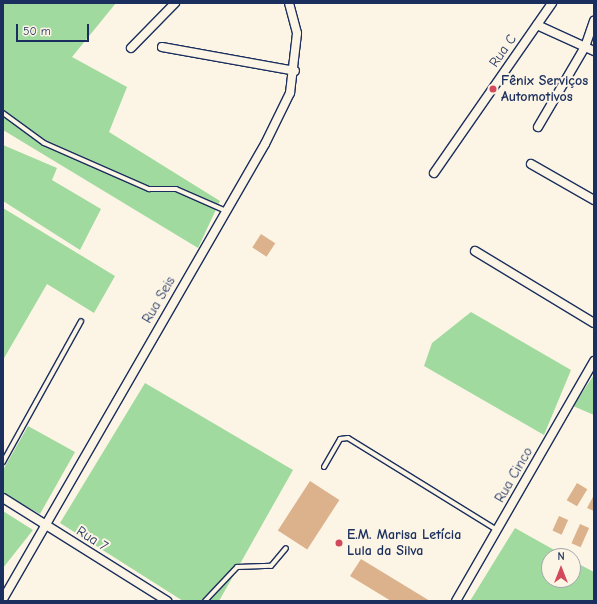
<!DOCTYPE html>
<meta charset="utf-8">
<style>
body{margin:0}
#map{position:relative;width:597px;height:604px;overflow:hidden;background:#fcf5e5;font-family:"Comic Neue",sans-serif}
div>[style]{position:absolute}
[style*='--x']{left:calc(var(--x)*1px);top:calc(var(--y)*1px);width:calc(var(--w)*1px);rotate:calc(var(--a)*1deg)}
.green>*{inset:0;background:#a1da9f}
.building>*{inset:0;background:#dbb28c;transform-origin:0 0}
.roads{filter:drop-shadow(1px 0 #1b2f5e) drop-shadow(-1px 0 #1b2f5e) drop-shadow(0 1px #1b2f5e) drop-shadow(0 -1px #1b2f5e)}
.lane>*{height:4px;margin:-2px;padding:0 2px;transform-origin:2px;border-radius:2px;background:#fcf5e5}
.street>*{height:8px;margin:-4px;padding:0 4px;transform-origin:4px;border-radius:4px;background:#fcf5e5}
.dots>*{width:11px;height:11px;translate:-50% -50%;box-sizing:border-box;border:2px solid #fcf5e5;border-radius:50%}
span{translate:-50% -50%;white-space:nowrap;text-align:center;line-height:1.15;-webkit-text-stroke:4px #fcf5e5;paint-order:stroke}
.street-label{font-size:14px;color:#1b2f5e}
.poi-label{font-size:14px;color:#1b2f5e;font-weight:700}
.left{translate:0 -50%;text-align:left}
.frame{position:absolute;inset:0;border:4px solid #1b2f5e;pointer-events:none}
.north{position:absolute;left:541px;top:548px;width:40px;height:40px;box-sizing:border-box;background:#fcf5e5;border:1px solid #a2a6af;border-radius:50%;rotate:0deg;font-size:11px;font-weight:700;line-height:16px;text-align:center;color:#1b2f5e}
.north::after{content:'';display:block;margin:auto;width:14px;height:18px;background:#d1495b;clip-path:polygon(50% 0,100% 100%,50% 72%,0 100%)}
.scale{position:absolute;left:16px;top:24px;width:73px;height:18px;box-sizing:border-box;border:2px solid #1b2f5e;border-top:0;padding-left:5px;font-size:12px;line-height:14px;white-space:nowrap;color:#1b2f5e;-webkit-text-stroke:3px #fcf5e5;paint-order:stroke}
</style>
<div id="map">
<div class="green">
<div style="clip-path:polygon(3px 3px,116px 3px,72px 57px,127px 87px,109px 132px,220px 201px,198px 248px,3px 130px)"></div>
<div style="clip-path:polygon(3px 145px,57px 168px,52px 180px,101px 209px,80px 250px,3px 201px)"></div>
<div style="clip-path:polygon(3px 208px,115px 276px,94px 313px,47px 284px,3px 360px)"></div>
<div style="clip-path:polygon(471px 312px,571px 370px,544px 435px,424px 366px,432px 343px)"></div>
<div style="clip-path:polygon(594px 375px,594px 415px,573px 406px)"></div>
<div style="clip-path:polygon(145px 383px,293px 470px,219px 601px,183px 601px,60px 523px)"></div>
<div style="clip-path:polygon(28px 426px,75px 452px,40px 514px,3px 494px,3px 470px)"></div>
<div style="clip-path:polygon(3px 511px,33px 530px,3px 568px)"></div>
<div style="clip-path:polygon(515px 528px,565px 556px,549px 556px,549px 580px,573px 580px,573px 561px,594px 572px,594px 601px,470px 601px)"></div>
</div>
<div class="building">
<div style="left:261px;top:234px;width:17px;height:16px;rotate:33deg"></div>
<div style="left:310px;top:481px;width:35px;height:59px;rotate:33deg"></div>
<div style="left:577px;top:483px;width:12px;height:20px;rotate:31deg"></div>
<div style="clip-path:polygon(594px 495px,594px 511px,587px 508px)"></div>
<div style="left:559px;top:516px;width:10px;height:16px;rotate:24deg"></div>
<div style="left:580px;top:524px;width:10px;height:21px;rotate:24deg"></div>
<div style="clip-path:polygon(361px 559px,430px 601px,391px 601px,350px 576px)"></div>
</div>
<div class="roads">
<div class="lane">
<div style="--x:3;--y:113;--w:51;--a:36.2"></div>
<div style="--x:44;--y:143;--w:115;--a:23.7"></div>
<div style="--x:149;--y:189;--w:27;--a:0"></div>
<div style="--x:176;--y:189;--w:55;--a:23.7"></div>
<div style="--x:3;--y:462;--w:161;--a:-61"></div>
<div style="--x:324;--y:467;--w:32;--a:-60"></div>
<div style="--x:340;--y:439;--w:8;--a:-7"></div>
<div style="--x:348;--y:438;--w:175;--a:31.7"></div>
<div style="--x:205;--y:601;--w:47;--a:-46.7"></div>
<div style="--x:237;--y:567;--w:34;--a:-2"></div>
<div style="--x:271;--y:566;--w:23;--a:-50"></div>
</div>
<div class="street">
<div style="--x:537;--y:25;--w:63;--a:24.5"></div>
<div style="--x:162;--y:47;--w:135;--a:10.2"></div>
<div style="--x:131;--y:48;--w:63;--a:-45.6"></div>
<div style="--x:538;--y:127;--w:93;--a:-59.6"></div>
<div style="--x:585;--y:47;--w:28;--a:-71"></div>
<div style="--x:531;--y:164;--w:73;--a:29.7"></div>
<div style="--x:434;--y:173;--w:207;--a:-55.2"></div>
<div style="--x:475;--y:251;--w:139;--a:31.2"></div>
<div style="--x:3;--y:498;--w:194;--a:32.1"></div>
<div style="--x:3;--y:599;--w:525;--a:-60.07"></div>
<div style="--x:265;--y:144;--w:57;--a:-63.9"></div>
<div style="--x:290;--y:93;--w:60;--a:-83.3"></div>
<div style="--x:297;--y:33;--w:31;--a:-105"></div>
<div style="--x:456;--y:601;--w:277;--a:-60.1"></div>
</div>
</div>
<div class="dots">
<div style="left:493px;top:89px;background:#d1495b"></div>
<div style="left:339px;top:543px;background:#d1495b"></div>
</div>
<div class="street-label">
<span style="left:503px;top:51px;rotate:-55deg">Rua C</span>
<span style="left:159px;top:300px;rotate:-60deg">Rua Seis</span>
<span style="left:514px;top:475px;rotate:-60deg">Rua Cinco</span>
<span style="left:92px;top:539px;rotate:32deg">Rua 7</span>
</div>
<div class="poi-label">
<span class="left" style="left:501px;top:89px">Fênix Serviços<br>Automotivos</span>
<span class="left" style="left:347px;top:543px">E.M. Marisa Letícia<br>Lula da Silva</span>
</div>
<div class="frame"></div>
<div class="north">N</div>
<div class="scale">50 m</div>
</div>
